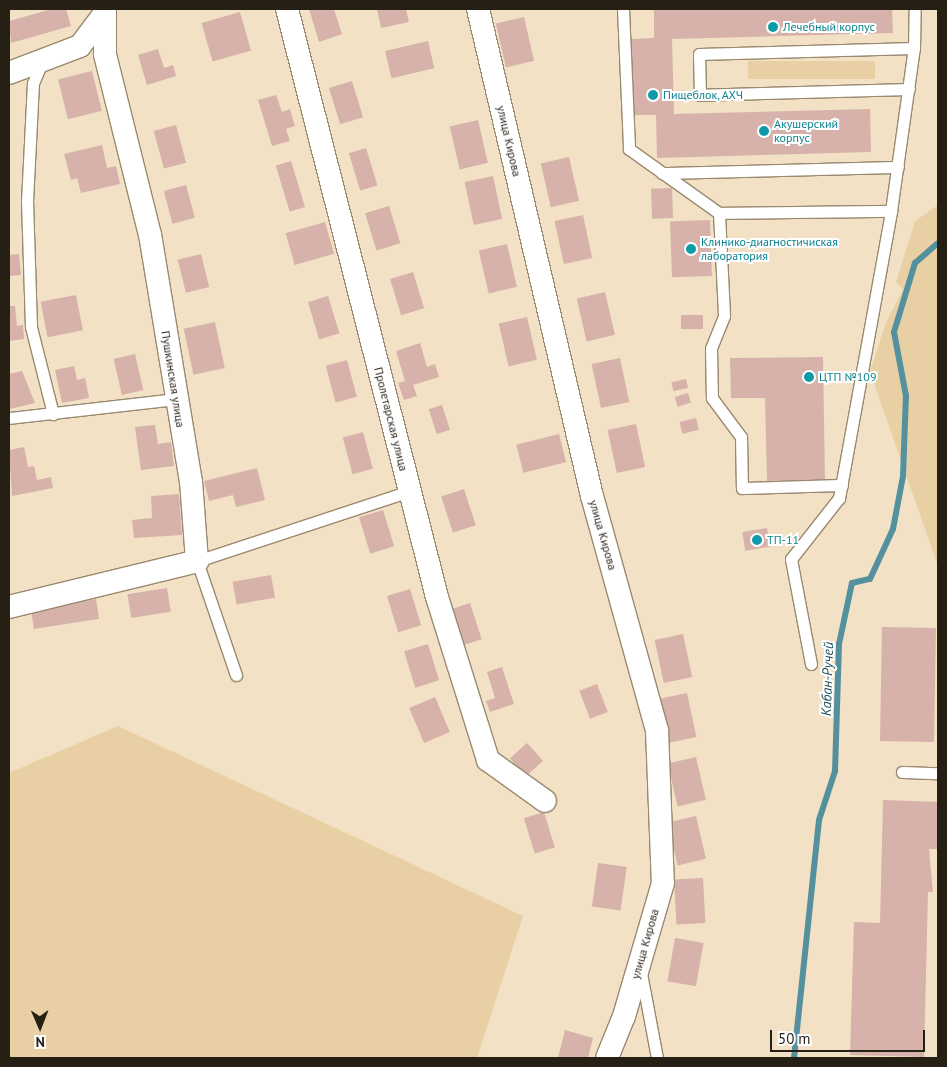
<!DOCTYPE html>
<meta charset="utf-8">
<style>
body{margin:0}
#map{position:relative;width:947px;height:1067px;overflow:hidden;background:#f2e1c4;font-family:"PT Sans",sans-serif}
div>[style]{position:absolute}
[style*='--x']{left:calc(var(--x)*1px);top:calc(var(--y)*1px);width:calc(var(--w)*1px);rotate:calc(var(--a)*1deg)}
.green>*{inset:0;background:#e9d0a4;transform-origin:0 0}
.stream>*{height:6px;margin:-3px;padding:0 3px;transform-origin:3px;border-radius:3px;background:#54919f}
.building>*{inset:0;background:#d6b2ab;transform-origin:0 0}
.roads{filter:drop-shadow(1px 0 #99896f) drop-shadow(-1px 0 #99896f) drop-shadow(0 1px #99896f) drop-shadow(0 -1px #99896f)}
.lane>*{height:11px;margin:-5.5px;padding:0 5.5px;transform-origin:5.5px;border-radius:5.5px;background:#fff}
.street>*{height:22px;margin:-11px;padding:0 11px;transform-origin:11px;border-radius:11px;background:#fff}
.dots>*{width:14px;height:14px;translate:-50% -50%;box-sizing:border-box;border:2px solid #fff;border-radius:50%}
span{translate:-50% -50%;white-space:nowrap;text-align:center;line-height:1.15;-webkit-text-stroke:4px #fff;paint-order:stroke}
.culture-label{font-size:12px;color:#0d838f}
.left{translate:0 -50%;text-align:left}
.street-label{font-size:12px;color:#251f14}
.water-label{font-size:14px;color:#1e525e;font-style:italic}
.frame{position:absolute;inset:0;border:10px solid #251f14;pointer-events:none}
.north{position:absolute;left:15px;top:1002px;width:50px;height:50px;-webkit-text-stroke:4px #fff;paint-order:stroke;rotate:179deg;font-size:14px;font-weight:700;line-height:20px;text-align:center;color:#251f14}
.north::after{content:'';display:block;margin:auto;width:18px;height:22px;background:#251f14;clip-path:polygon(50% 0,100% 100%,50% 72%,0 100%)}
.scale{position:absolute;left:770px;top:1030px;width:155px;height:22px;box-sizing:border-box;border:2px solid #251f14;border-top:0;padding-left:6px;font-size:15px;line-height:18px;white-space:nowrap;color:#251f14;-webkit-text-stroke:4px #fff;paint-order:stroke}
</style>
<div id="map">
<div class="green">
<div style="left:875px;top:61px;width:18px;height:127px;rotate:90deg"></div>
<div style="clip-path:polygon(938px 205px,938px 566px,870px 372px,885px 325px,903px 289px,896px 282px,915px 221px)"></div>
<div style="clip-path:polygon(118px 726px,523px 916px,477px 1058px,9px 1058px,9px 773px)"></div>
</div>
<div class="stream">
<div style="--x:794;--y:1058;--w:239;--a:-84"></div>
<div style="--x:819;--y:820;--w:52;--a:-71.9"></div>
<div style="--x:835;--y:771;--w:127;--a:-88.2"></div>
<div style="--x:839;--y:644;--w:62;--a:-78"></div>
<div style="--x:852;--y:583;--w:18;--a:-13"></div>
<div style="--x:870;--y:579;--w:55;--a:-65.3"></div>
<div style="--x:893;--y:529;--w:54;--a:-79.3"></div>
<div style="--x:903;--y:476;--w:80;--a:-87.9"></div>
<div style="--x:906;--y:396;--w:65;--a:-100.6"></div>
<div style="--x:894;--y:332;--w:72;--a:-73.1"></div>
<div style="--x:915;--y:263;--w:30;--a:-41"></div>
</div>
<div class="building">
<div style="clip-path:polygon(52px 9px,66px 9px,71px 26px,11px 43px,9px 21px)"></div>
<div style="clip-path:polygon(309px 9px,334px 9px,342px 34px,319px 42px)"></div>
<div style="clip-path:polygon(377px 9px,406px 9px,409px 22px,381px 28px)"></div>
<div style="clip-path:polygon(654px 9px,892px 9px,893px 33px,672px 39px,674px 114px,870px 109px,871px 152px,657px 158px,656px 115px,633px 115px,631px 39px,654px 38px)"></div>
<div style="left:240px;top:12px;width:40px;height:40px;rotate:74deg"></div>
<div style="left:524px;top:17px;width:45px;height:29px;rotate:77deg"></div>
<div style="left:428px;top:41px;width:28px;height:44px;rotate:77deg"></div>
<div style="clip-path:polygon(158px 49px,164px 68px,173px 65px,176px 76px,147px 85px,138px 55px)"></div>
<div style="left:92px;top:71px;width:41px;height:35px;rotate:76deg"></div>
<div style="left:352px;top:81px;width:38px;height:24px;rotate:73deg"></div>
<div style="clip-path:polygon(276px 95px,282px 112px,290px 109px,295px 126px,286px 129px,290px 141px,272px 146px,258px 100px)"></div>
<div style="left:478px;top:120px;width:44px;height:29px;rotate:77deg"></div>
<div style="left:176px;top:125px;width:39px;height:23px;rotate:75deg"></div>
<div style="clip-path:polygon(102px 145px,107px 168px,116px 166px,120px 184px,81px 193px,77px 178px,71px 180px,64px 154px)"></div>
<div style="left:366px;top:148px;width:39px;height:18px;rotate:73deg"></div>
<div style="left:569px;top:157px;width:45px;height:29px;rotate:77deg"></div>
<div style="left:291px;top:161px;width:48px;height:16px;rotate:73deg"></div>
<div style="left:493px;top:176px;width:44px;height:29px;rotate:78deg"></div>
<div style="left:186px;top:185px;width:34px;height:23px;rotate:75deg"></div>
<div style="left:672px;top:188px;width:30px;height:21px;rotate:88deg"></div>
<div style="left:389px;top:206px;width:39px;height:25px;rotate:73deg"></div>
<div style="left:583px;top:215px;width:44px;height:29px;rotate:78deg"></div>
<div style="left:710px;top:220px;width:56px;height:40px;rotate:88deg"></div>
<div style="left:325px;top:222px;width:33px;height:41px;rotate:74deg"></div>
<div style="left:507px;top:244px;width:44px;height:29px;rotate:77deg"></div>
<div style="clip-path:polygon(19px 254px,21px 275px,9px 276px,9px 255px)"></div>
<div style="left:201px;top:254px;width:34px;height:24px;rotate:76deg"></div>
<div style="left:413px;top:272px;width:38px;height:24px;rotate:73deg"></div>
<div style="left:605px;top:292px;width:44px;height:29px;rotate:77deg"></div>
<div style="left:76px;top:295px;width:36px;height:36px;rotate:79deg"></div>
<div style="left:328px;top:296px;width:39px;height:21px;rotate:73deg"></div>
<div style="clip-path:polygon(9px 306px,15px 306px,17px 326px,23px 325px,24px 339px,9px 341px)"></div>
<div style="left:703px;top:315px;width:14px;height:22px;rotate:90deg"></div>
<div style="left:527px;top:317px;width:44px;height:29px;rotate:77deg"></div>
<div style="left:215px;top:322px;width:47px;height:32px;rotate:78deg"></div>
<div style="clip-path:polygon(420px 343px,427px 367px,435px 364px,439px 377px,413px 385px,417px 396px,404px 400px,398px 383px,405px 381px,396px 351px)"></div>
<div style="left:135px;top:354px;width:37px;height:22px;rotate:77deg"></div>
<div style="clip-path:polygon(823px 357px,825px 480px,767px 481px,765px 398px,731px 398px,730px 358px)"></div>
<div style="left:620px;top:358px;width:45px;height:29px;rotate:78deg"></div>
<div style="left:347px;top:360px;width:38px;height:22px;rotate:75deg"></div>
<div style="clip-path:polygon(74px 366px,77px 380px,85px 378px,89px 398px,62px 403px,55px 370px)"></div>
<div style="clip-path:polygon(22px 371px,35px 403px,10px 409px,9px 374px)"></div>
<div style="left:686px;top:379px;width:9px;height:15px;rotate:77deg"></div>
<div style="left:688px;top:393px;width:10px;height:14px;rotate:73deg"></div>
<div style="left:442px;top:405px;width:26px;height:14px;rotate:72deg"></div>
<div style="left:696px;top:418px;width:12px;height:17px;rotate:76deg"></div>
<div style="left:636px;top:424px;width:44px;height:29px;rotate:78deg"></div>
<div style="clip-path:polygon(155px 425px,158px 444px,171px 442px,174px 466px,141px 470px,135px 427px)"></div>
<div style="left:363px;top:432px;width:38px;height:21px;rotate:75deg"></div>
<div style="left:559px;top:434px;width:29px;height:44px;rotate:76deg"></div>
<div style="clip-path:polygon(24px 447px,28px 467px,34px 466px,37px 480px,51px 477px,53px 488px,12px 496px,9px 450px)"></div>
<div style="clip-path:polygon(257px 468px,265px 500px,236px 507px,233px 495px,209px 501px,204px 481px)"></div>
<div style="left:464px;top:489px;width:38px;height:24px;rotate:72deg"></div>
<div style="clip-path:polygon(179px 494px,182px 535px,134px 538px,132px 520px,152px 518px,151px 496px)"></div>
<div style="left:383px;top:510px;width:38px;height:25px;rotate:73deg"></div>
<div style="left:767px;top:528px;width:19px;height:25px;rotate:81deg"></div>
<div style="left:271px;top:575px;width:23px;height:39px;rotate:80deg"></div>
<div style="left:167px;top:588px;width:24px;height:40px;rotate:81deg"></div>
<div style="left:410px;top:589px;width:38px;height:24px;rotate:73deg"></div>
<div style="left:96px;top:599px;width:20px;height:66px;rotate:81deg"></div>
<div style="left:470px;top:603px;width:38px;height:24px;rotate:72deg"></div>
<div style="left:882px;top:627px;width:54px;height:114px;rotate:1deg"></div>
<div style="left:683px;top:634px;width:44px;height:29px;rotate:78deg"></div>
<div style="left:428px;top:644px;width:38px;height:25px;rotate:73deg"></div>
<div style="clip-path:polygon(502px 667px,514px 704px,490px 712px,486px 701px,495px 698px,487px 672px)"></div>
<div style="left:597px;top:684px;width:30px;height:19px;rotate:69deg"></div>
<div style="left:687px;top:693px;width:45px;height:29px;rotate:78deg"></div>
<div style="left:435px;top:697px;width:38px;height:28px;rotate:67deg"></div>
<div style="left:527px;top:743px;width:24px;height:23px;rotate:48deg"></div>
<div style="left:696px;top:757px;width:44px;height:29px;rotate:77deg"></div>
<div style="clip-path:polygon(883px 800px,938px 802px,938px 849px,929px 849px,933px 892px,928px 892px,924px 1057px,850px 1055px,854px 922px,880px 923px)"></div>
<div style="left:544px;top:812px;width:37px;height:21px;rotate:73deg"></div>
<div style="left:696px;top:816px;width:44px;height:29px;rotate:77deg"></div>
<div style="left:598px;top:863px;width:29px;height:44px;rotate:8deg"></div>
<div style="left:703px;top:878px;width:45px;height:29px;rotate:87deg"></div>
<div style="left:675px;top:938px;width:29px;height:44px;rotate:10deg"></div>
<div style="clip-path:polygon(565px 1030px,593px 1038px,588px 1058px,558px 1058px)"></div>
</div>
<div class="roads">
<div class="lane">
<div style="--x:623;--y:9;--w:140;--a:87.5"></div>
<div style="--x:629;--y:149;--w:110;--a:35.4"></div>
<div style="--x:719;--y:213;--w:172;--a:-0.7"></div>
<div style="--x:891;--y:211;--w:165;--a:-82"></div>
<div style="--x:914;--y:48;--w:39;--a:-89"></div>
<div style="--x:42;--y:62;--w:23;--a:113"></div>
<div style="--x:33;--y:83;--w:117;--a:92.9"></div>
<div style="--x:27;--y:200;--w:127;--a:88.2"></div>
<div style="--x:31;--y:327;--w:90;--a:75.8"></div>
<div style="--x:909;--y:89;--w:209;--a:178.4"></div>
<div style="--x:700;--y:95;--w:41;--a:-91.4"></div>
<div style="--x:699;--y:54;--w:215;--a:-1.6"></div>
<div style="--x:662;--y:173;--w:236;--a:-1.5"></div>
<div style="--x:719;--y:213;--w:103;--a:87.2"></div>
<div style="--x:724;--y:316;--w:35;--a:112"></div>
<div style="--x:711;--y:348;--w:50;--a:88.9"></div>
<div style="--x:712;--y:398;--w:49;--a:53.4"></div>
<div style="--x:741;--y:437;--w:51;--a:88.9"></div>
<div style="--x:742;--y:488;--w:100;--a:-1.7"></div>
<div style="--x:9;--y:418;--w:167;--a:-6.5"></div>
<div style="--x:811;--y:664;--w:107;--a:-100.8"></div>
<div style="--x:791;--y:559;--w:78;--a:-51.8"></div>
<div style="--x:839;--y:498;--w:292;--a:-79.7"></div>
<div style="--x:236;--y:675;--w:120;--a:-108.9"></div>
<div style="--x:197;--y:561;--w:224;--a:-18.2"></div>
<div style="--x:902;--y:772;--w:36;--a:2"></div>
<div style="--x:641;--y:973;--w:86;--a:79.3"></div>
</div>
<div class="street">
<div style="--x:287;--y:9;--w:607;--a:75.69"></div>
<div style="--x:437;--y:597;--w:171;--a:72.6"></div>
<div style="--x:488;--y:760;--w:70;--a:35.7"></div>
<div style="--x:478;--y:9;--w:500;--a:76.83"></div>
<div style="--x:592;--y:496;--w:243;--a:74.5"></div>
<div style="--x:657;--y:730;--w:153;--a:87.8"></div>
<div style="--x:663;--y:883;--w:139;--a:106.3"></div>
<div style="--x:624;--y:1016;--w:45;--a:112"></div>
<div style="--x:9;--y:73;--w:76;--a:-20.8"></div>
<div style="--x:80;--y:46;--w:39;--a:-53"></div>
<div style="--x:9;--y:607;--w:194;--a:-13.7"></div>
<div style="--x:197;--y:561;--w:79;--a:-94.3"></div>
<div style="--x:191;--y:482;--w:250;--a:-99.4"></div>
<div style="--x:150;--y:235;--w:187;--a:-104"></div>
<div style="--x:105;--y:54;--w:45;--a:-90"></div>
</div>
</div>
<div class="dots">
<div style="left:773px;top:27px;background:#0f9aa8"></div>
<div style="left:653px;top:95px;background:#0f9aa8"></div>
<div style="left:764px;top:131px;background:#0f9aa8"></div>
<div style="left:691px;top:249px;background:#0f9aa8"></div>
<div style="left:809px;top:377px;background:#0f9aa8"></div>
<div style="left:757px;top:540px;background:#0f9aa8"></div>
</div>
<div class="culture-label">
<span class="left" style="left:783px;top:27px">Лечебный корпус</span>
<span class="left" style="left:663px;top:95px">Пищеблок, АХЧ</span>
<span class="left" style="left:774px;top:131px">Акушерский<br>корпус</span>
<span class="left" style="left:701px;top:249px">Клинико-диагностичиская<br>лаборатория</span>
<span class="left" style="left:819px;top:377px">ЦТП №109</span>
<span class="left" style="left:767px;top:540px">ТП-11</span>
</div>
<div class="street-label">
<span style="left:509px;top:141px;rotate:77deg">улица Кирова</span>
<span style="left:173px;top:379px;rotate:81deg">Пушкинская улица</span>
<span style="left:391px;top:419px;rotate:76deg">Пролетарская улица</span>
<span style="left:603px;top:535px;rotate:74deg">улица Кирова</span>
<span style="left:645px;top:944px;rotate:-74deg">улица Кирова</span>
</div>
<div class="water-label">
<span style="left:827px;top:679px;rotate:-88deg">Кабан-Ручей</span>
</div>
<div class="frame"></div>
<div class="north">N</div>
<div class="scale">50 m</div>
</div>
